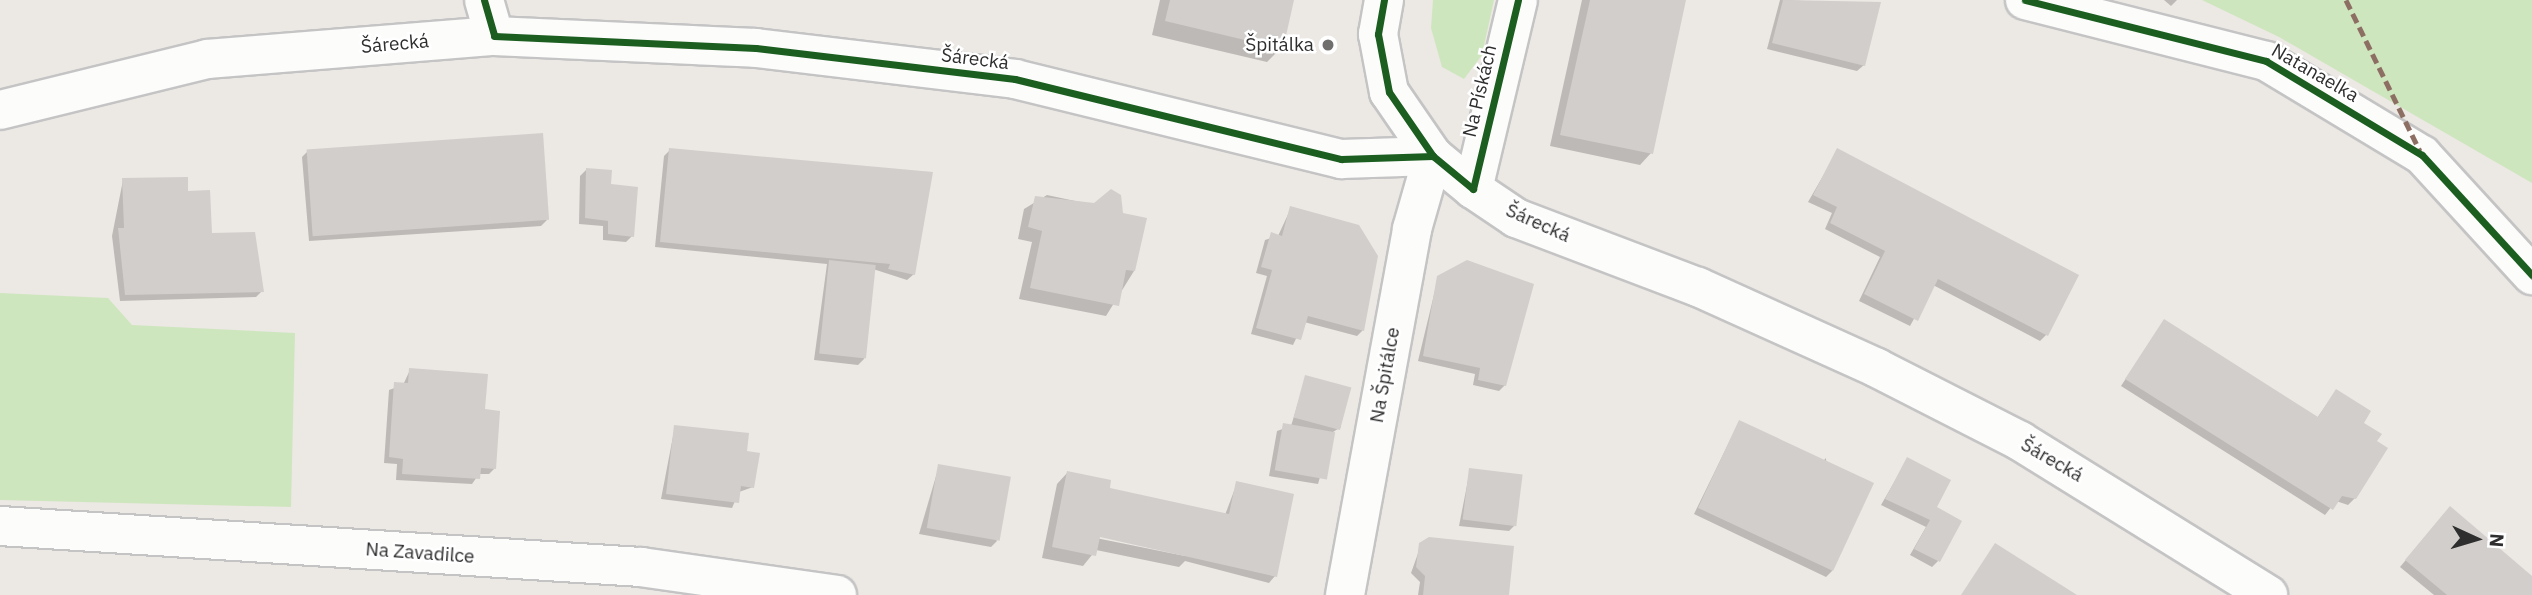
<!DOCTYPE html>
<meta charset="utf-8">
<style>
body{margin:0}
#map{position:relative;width:2532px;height:595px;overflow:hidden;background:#ece8e4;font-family:"IBM Plex Sans",sans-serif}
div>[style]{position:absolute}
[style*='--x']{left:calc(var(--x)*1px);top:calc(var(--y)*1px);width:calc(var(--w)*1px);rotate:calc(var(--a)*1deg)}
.green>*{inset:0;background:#cee6be}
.shadow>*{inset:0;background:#0003}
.building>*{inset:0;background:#d1cecb;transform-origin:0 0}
.roads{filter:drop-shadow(2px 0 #c5c4c5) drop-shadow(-2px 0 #c5c4c5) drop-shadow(0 2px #c5c4c5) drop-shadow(0 -2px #c5c4c5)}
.street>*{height:38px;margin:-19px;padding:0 19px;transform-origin:19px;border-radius:19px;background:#fcfcfb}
.secondary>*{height:38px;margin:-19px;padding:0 19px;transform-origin:19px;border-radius:19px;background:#fcfcfb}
.quiet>*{height:5px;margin-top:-2.5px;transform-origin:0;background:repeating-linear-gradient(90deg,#8d6e63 0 10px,transparent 0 15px)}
.cycleway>*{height:7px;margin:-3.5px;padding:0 3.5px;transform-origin:3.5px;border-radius:3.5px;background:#1b5e20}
.dots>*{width:19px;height:19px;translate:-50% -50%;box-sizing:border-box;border:4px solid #fff;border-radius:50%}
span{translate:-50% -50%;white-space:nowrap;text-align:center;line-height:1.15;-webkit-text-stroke:5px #fff;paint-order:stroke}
.street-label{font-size:19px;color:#2e2e2e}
.poi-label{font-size:19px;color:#2e2e2e}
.right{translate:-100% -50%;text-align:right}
.north{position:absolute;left:2441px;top:504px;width:70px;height:70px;-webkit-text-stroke:5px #fff;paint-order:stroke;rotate:94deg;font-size:19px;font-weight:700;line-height:28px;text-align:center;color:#2e2e2e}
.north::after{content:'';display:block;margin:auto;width:24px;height:32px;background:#2e2e2e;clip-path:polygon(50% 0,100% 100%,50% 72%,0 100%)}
</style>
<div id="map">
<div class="green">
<div style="clip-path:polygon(1433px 0,1494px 0,1482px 55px,1464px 79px,1442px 67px,1431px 28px)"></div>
<div style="clip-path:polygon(2202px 0,2532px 0,2532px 183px,2279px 37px)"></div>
<div style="clip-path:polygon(0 293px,108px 298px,132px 325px,295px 333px,291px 507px,0 500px)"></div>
</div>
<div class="shadow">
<div style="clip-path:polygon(1160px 0,1292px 0,1281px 48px,1267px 62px,1152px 35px)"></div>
<div style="clip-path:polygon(1582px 0,1684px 0,1651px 153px,1640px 165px,1550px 146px)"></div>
<div style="clip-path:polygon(1780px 0,1879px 4px,1864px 65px,1857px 71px,1767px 49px)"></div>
<div style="clip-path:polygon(2164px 0,2177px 0,2171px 6px)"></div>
<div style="clip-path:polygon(670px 150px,914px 274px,907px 280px,873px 269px,864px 359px,858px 365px,814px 360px,827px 264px,655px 247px,664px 156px)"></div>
<div style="clip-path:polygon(1838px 150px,2077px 275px,2046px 335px,2040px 341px,1933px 285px,1910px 326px,1859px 301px,1880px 257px,1825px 229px,1832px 213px,1808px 202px)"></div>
<div style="clip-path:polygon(308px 151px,547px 220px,541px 226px,309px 241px,302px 157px)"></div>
<div style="clip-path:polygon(586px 170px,610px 185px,632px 236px,626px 242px,603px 240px,603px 226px,579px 224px,580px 176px)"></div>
<div style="clip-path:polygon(123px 180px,187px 193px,210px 235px,262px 291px,256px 297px,120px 301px,112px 236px)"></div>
<div style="clip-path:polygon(1047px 195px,1094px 205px,1134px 271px,1106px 316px,1019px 299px,1032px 242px,1018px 239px,1024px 209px)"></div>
<div style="clip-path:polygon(1291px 208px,1363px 330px,1357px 336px,1304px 322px,1293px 345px,1251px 334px,1267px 276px,1256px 273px,1265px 240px,1278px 236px)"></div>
<div style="clip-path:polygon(1438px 278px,1505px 385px,1499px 391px,1473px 385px,1475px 374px,1418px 361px)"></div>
<div style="clip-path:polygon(2159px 328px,2317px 418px,2336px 391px,2355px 498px,2348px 505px,2336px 501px,2325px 515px,2121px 386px)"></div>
<div style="clip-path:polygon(410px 370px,483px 411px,495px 468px,489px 474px,479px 474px,472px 484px,396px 480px,397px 464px,384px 463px,389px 390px,403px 385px)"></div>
<div style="clip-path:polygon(1306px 377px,1341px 427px,1333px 432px,1318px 484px,1269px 476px,1277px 431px,1291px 426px)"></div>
<div style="clip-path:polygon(1739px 422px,1821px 463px,1826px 458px,1832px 571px,1826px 577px,1694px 514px)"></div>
<div style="clip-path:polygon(675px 426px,745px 452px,753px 487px,739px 492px,732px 508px,661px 499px)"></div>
<div style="clip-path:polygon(1907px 460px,1935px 507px,1938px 561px,1932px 567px,1910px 555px,1926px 527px,1881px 505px)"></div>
<div style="clip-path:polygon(939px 466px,997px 541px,991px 547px,919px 534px)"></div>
<div style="clip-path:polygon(1470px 470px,1515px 525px,1509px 531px,1459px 526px)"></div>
<div style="clip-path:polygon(evenodd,1068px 472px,1108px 490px,1225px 515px,1237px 483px,1275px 576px,1269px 583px,1185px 561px,1179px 567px,1096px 550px,1083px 566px,1042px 558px,1057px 484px,1068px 472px,1092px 534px,1185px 553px,1185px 556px,1091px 537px,1092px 534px)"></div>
<div style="clip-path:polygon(2444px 514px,2532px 577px,2532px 595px,2434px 595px,2400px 567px)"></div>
<div style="clip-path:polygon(1421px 545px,1507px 595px,1418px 595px,1420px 582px,1411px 573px)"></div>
</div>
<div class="building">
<div style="clip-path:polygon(1170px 0,1294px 0,1283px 49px,1165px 21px)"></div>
<div style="clip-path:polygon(1590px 0,1686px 0,1653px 154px,1560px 135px)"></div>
<div style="clip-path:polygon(1783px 0,1881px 2px,1865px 66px,1772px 43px)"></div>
<div style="left:543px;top:133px;width:87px;height:237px;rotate:86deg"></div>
<div style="clip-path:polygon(669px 148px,933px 172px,915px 275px,888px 269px,890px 264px,660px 242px)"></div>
<div style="clip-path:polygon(1837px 148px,2079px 275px,2048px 336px,1938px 279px,1918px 321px,1864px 294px,1885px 251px,1830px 223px,1837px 207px,1813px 195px)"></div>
<div style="clip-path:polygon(586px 168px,612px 170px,611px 184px,638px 187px,634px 237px,608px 234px,608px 221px,585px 218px)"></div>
<div style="clip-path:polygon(188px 177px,188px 191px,210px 190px,212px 233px,255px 232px,264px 292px,125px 295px,118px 228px,124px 228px,122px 178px)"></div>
<div style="clip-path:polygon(1111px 189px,1121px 195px,1123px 213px,1147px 218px,1135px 271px,1126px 270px,1119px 306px,1030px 288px,1042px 231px,1028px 227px,1035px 196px,1094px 203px)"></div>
<div style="clip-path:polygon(1290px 206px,1359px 225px,1378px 256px,1364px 331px,1308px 316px,1301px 340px,1256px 328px,1272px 270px,1261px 267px,1271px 232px,1282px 236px)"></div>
<div style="left:829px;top:260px;width:47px;height:94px;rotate:6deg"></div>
<div style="clip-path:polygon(1467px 260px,1534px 284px,1506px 386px,1478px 380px,1480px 368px,1423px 356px,1437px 276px)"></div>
<div style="clip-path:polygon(2164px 319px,2318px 417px,2336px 389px,2371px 411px,2364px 423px,2382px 434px,2377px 441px,2388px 448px,2356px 499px,2342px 496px,2333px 510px,2125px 379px)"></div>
<div style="clip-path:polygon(409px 368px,488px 374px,485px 409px,500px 411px,496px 469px,481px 468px,480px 479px,402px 474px,403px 459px,389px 457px,391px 426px,394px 382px,408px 383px)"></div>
<div style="left:1305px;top:375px;width:48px;height:44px;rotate:15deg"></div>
<div style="left:1739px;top:420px;width:149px;height:97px;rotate:25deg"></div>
<div style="left:1283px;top:423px;width:53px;height:48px;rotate:10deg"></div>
<div style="clip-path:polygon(674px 425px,749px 433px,747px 451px,760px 453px,754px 488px,741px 486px,739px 503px,666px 494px)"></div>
<div style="clip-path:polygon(1907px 457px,1951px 480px,1937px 507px,1962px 521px,1940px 562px,1914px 549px,1930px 520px,1885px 499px)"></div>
<div style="left:938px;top:464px;width:74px;height:65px;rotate:10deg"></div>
<div style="left:1469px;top:468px;width:54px;height:52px;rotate:7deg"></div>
<div style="clip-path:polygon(1067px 471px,1111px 480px,1110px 488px,1229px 514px,1236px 481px,1294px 494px,1277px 577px,1100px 537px,1096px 556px,1052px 547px)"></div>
<div style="clip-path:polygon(2450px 506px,2532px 576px,2532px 595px,2447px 595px,2405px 560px)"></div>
<div style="clip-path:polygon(1429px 537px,1514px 546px,1509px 595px,1423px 595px,1425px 576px,1416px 567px,1419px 543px)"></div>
<div style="clip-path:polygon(1995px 543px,2066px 588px,2077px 595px,1961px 595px)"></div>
</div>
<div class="roads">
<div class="street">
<div style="--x:484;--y:0;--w:37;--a:74"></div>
<div style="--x:2025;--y:0;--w:249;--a:14.2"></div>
<div style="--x:2266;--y:61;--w:182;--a:31.1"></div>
<div style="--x:2422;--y:155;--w:163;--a:47.5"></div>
<div style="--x:1473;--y:189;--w:194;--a:-76.6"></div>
<div style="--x:0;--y:526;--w:642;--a:3.66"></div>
<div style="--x:641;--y:567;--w:198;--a:8.1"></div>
<div style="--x:1345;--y:595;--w:372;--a:-79.6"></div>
<div style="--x:1412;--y:229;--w:76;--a:-74"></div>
</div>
<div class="secondary">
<div style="--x:1384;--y:0;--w:35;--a:100"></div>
<div style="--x:1378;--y:34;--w:59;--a:79.3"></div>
<div style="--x:1389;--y:92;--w:78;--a:55.5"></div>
<div style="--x:1433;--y:156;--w:52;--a:39.5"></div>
<div style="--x:1473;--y:189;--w:52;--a:34"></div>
<div style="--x:1516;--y:218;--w:195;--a:20.8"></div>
<div style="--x:1698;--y:287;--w:196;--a:24.3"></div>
<div style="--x:1877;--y:368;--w:161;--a:27"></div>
<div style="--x:2020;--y:441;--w:292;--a:31.8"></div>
<div style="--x:0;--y:110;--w:213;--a:-13.8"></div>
<div style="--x:207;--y:59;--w:288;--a:-4.6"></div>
<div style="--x:494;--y:36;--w:262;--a:2.6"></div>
<div style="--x:756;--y:48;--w:261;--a:6.8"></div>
<div style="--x:1015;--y:79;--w:336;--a:13.8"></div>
<div style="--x:1341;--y:159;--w:92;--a:-1.9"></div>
</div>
</div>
<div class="quiet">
<div style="--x:2346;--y:0;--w:168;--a:63.9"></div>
</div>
<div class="cycleway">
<div style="--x:484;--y:0;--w:37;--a:74"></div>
<div style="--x:494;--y:36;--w:262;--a:2.6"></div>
<div style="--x:756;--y:48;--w:261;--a:6.8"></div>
<div style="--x:1015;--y:79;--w:336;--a:13.8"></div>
<div style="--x:1341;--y:159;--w:92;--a:-1.9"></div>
<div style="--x:1384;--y:0;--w:35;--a:100"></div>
<div style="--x:1378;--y:34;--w:59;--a:79.3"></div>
<div style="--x:1389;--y:92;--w:78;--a:55.5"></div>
<div style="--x:1433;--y:156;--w:52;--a:39.5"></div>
<div style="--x:1473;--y:189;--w:194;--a:-76.6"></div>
<div style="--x:2025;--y:0;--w:249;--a:14.2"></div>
<div style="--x:2266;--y:61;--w:182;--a:31.1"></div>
<div style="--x:2422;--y:155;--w:163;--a:47.5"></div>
</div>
<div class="dots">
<div style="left:1328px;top:45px;background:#706f6e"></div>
</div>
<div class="street-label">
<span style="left:395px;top:44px;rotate:-5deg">Šárecká</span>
<span style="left:975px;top:59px;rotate:7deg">Šárecká</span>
<span style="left:2315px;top:73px;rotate:30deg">Natanaelka</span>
<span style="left:1480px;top:91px;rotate:-77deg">Na Pískách</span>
<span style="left:1538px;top:223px;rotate:24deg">Šárecká</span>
<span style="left:1385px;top:375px;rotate:-80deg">Na Špitálce</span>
<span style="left:2052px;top:460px;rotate:30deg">Šárecká</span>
<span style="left:420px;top:553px;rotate:4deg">Na Zavadilce</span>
</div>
<div class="poi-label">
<span class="right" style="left:1314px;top:45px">Špitálka</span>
</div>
<div class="north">N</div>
</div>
